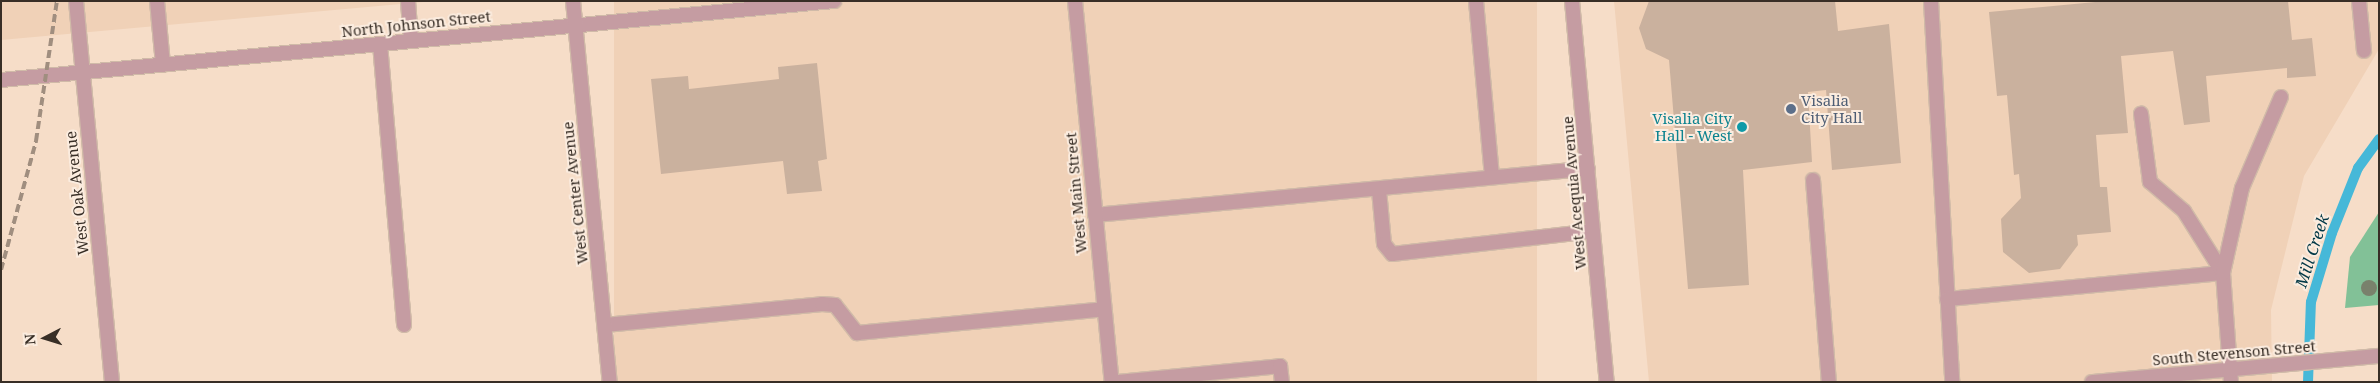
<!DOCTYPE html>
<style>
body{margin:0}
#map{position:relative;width:2380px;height:383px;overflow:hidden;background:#f6ddc8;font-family:"Noto Serif",serif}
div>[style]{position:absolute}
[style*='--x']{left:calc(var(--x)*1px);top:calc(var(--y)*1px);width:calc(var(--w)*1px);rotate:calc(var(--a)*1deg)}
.built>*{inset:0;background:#f0d1b7;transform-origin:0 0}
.green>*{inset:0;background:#82c197}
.stream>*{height:10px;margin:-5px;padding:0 5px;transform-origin:5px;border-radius:5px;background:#46b8d8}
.building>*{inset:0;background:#cab19e}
.roads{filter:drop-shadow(1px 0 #d0baa8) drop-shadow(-1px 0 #d0baa8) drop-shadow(0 1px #d0baa8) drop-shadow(0 -1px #d0baa8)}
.service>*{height:14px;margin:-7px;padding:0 7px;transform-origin:7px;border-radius:7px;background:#c59ca2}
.minor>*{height:14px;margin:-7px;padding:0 7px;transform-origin:7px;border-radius:7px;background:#c59ca2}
.tertiary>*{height:14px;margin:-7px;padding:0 7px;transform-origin:7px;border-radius:7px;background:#c59ca2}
.rail>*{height:4px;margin-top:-2px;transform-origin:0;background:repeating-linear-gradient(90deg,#a08e7f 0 8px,transparent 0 12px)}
.trees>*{width:16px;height:16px;margin:-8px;border-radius:50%;background:#79816c}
.dots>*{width:14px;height:14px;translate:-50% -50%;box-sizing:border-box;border:2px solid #fbecdf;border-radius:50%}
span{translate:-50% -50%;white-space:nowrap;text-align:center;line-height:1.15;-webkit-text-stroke:4px #fbecdf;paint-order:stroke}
.street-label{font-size:15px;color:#382e26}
.service-label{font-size:15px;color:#4e5e75}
.left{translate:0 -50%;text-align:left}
.culture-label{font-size:15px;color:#0d838f}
.right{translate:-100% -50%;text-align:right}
.water-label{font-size:16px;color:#023846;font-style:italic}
.frame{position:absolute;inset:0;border:2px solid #382e26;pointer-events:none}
.north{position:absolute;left:20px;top:313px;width:50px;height:50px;-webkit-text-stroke:4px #fbecdf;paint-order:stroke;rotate:265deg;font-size:14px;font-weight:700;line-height:20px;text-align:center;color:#382e26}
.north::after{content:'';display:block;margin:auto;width:18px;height:22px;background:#382e26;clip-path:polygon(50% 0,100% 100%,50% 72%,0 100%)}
</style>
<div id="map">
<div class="built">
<div style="clip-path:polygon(1px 1px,434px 1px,1px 40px)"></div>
<div style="left:614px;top:1px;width:923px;height:383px"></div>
<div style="clip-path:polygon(1614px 1px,2379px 1px,2379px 49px,2304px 176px,2271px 310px,2272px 382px,1649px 382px)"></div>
</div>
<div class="green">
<div style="clip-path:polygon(2379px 212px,2379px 305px,2345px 308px,2350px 257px)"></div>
</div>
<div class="stream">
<div style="--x:2308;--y:382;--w:80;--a:-87.9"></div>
<div style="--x:2311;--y:302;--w:72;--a:-73.1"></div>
<div style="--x:2332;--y:233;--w:70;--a:-68.2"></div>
<div style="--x:2358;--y:168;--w:36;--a:-54"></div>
</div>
<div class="building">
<div style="clip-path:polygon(1649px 1px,1835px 1px,1838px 31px,1889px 24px,1901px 163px,1832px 170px,1826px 90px,1808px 92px,1812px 162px,1743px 170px,1749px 285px,1688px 289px,1669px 60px,1646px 49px,1639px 28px)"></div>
<div style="clip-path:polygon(2106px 1px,2288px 1px,2292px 40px,2312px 38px,2316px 76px,2287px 78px,2287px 68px,2206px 76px,2210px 122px,2184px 125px,2173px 51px,2121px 56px,2128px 133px,2096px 135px,2100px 187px,2107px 187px,2111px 232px,2077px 235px,2078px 245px,2060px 269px,2029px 273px,2003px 252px,2001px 219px,2021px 198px,2019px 174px,2014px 175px,2007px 95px,1997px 96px,1989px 12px)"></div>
<div style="clip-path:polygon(817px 63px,827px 159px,818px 161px,822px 191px,787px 194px,783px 161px,661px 174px,651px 79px,688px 76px,689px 89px,779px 79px,778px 67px)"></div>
</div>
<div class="roads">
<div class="service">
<div style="--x:157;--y:1;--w:64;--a:84.6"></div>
<div style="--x:408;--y:1;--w:40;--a:85.7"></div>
<div style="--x:1476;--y:1;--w:176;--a:84.8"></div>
<div style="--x:1931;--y:1;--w:382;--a:86.8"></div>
<div style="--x:2359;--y:1;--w:50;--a:84.3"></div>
<div style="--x:380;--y:44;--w:282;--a:85.1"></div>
<div style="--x:1813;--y:180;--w:203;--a:85.5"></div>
<div style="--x:1379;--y:190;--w:54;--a:84.7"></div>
<div style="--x:1384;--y:244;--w:13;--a:51"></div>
<div style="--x:1392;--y:254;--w:202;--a:-6.5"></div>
<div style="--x:1095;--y:215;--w:495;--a:-5.4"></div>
<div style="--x:1947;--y:299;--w:277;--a:-5.4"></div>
<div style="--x:2223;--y:273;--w:73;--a:-122.2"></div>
<div style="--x:2184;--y:211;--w:45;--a:-139.5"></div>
<div style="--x:2150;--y:182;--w:69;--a:-97.5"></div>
<div style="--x:605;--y:325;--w:218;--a:-5.5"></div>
<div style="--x:822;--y:304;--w:13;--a:4"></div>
<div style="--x:835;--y:305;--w:36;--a:52"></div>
<div style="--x:857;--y:333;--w:248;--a:-5.5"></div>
<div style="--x:1118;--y:382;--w:163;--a:-5.6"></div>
<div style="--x:1280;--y:366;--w:16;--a:83"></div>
<div style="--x:2231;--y:382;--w:109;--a:-94.2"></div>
<div style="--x:2223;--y:273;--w:87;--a:-77.4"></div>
<div style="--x:2242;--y:188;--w:99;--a:-66.8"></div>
</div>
<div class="minor">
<div style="--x:76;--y:1;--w:383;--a:84.6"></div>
<div style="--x:1572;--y:1;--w:383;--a:84.8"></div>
<div style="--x:1;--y:80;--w:837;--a:-5.42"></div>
<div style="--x:2092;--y:382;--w:288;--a:-5.2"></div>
</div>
<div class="tertiary">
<div style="--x:573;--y:1;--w:383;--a:84.5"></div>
<div style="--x:1075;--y:1;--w:383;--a:84.5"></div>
</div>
</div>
<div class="rail">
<div style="--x:1;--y:270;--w:134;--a:-74.8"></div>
<div style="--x:36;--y:141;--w:142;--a:-81.5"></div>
</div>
<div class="trees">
<div style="left:2369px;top:288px"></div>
</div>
<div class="dots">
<div style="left:1791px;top:109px;background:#5c6f8a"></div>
<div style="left:1742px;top:127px;background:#0f9aa8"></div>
</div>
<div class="street-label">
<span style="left:416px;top:24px;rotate:-6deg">North Johnson Street</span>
<span style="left:77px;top:193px;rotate:-96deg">West Oak Avenue</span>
<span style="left:575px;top:193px;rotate:-96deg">West Center Avenue</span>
<span style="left:1076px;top:193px;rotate:-95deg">West Main Street</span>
<span style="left:1574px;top:193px;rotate:-95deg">West Acequia Avenue</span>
<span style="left:2234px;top:353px;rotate:-5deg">South Stevenson Street</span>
</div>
<div class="service-label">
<span class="left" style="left:1801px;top:109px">Visalia<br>City Hall</span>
</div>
<div class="culture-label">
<span class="right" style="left:1732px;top:127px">Visalia City<br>Hall - West</span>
</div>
<div class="water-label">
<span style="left:2312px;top:251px;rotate:-72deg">Mill Creek</span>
</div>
<div class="frame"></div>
<div class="north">N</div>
</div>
